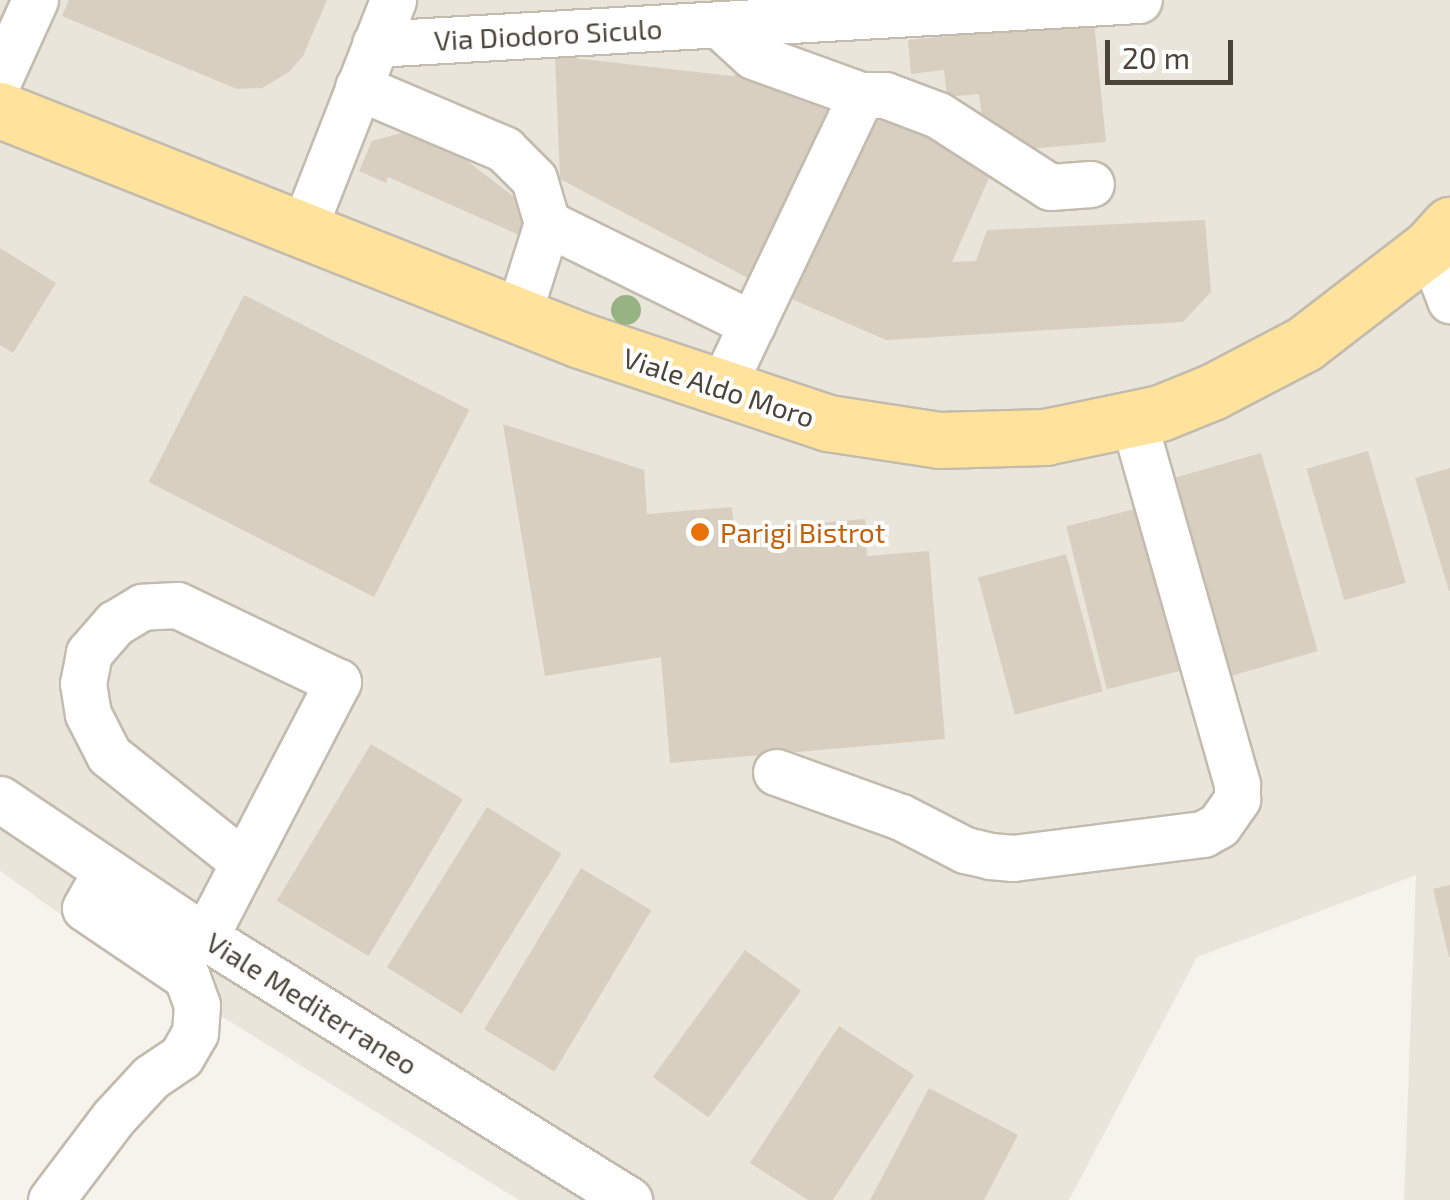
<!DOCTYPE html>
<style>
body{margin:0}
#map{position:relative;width:1450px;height:1200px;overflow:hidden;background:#f6f3ec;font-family:"Exo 2",sans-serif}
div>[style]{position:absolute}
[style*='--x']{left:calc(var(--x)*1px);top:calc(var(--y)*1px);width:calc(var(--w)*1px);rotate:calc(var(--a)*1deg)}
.residential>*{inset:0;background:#eae5da}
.building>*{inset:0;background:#d8cfc1;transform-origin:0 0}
.roads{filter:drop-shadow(2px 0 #c2bbae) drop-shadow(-2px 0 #c2bbae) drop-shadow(0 2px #c2bbae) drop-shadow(0 -2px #c2bbae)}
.minor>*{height:45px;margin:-22.5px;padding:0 22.5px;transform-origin:22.5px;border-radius:22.5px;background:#fff}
.major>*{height:55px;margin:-27.5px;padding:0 27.5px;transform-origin:27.5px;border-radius:27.5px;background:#ffe39c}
.trees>*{width:30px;height:30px;margin:-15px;border-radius:50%;background:#97b381}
.dots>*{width:28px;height:28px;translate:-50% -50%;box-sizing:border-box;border:5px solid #fff;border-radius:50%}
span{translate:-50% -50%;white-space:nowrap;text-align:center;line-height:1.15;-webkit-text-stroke:8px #fff;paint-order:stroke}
.street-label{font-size:28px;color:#4b4439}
.food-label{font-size:28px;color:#c56008}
.left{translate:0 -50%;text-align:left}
.scale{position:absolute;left:1105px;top:40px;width:128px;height:45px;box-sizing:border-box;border:5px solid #4b4439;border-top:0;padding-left:12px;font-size:30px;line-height:35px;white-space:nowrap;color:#4b4439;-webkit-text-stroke:8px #fff;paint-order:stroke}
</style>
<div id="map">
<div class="residential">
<div style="clip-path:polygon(0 0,1450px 0,1450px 1200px,1404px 1200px,1416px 875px,1197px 957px,1069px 1200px,519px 1200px,91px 936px,0 871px)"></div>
</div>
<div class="building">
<div style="clip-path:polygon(69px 0,327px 0,303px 56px,289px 72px,262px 88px,237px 89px,62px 16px)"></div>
<div style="clip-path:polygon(1094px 22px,1106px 142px,1029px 149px,982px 117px,979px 94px,947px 97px,944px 70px,911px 74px,908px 40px)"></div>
<div style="clip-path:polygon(555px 56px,732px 76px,748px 70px,839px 109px,750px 279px,560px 179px)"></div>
<div style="clip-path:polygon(874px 99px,996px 162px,952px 262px,976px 261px,987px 230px,1205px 220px,1211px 292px,1183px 322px,886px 340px,787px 297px)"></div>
<div style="clip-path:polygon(423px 127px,530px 209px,519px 235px,388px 177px,386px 183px,359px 171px,372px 141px)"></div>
<div style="clip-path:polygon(0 248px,56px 283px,13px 353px,0 345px)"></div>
<div style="left:244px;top:295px;width:253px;height:210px;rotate:27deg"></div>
<div style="clip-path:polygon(503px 424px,644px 470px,647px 514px,732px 507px,734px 530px,865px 519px,867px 556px,929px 551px,945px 739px,670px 763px,661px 657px,545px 676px)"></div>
<div style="left:1368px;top:451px;width:137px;height:64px;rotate:74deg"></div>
<div style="left:1261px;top:453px;width:206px;height:98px;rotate:74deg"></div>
<div style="clip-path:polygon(1450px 468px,1450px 591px,1449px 591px,1415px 478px)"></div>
<div style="left:1139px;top:508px;width:168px;height:75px;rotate:76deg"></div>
<div style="left:1066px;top:554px;width:142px;height:91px;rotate:75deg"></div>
<div style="left:371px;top:744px;width:107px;height:183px;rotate:31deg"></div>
<div style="left:487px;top:807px;width:88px;height:189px;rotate:32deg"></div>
<div style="left:581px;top:868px;width:82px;height:188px;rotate:31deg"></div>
<div style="clip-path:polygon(1450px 885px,1450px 957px,1449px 957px,1433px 889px)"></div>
<div style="left:745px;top:950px;width:69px;height:157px;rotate:36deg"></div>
<div style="clip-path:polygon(839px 1026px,914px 1075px,833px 1200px,808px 1200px,750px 1163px)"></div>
<div style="clip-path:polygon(929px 1088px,1018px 1135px,984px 1200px,870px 1200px)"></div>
</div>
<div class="roads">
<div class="minor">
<div style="--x:718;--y:24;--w:47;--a:42.4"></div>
<div style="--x:753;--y:56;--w:115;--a:19.9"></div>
<div style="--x:861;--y:95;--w:24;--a:0"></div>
<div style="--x:885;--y:95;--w:57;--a:20.7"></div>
<div style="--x:938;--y:115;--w:133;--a:32.7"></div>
<div style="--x:1050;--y:187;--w:41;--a:-4.2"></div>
<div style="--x:375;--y:44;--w:765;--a:-3.3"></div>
<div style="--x:0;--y:77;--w:85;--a:-65.6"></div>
<div style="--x:358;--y:87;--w:159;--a:23"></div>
<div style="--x:504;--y:149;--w:42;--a:45"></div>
<div style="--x:534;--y:179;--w:46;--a:73.5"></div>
<div style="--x:547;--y:223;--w:96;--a:107.5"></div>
<div style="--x:547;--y:223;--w:229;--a:26.2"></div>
<div style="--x:303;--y:230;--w:247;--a:-68.6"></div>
<div style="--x:1430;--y:247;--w:57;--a:69.3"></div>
<div style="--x:722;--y:387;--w:323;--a:-64.5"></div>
<div style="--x:776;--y:772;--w:133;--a:19.8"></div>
<div style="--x:901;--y:817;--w:72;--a:27.3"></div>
<div style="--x:965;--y:850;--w:26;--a:13"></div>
<div style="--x:990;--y:856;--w:23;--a:5"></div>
<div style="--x:1013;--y:858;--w:192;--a:-7.2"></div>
<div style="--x:1203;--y:834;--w:18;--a:-29"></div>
<div style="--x:1219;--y:825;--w:32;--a:-55"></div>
<div style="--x:1237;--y:799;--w:15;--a:-90"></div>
<div style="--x:1237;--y:784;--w:379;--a:-105.9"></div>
<div style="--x:0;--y:799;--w:247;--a:33.9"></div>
<div style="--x:205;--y:937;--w:499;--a:31.8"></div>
<div style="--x:205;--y:937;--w:288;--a:-62.5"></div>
<div style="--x:338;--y:682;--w:178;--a:-154.4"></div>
<div style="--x:177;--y:605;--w:35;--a:177"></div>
<div style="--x:142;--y:607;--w:31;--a:149"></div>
<div style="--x:115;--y:623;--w:40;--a:131"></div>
<div style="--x:89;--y:653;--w:31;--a:101"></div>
<div style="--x:83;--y:683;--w:31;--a:81"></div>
<div style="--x:88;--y:714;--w:46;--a:62.9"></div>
<div style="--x:109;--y:755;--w:171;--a:38.6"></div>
<div style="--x:51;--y:1200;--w:103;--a:-52.9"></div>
<div style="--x:113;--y:1118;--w:56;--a:-47.2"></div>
<div style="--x:151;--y:1077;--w:36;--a:-34"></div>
<div style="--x:181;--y:1057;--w:28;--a:-60"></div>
<div style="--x:195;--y:1033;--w:28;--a:-86"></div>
<div style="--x:197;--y:1005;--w:30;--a:-110"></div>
<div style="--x:187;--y:977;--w:123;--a:-145.9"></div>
<div style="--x:85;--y:908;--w:43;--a:-60.4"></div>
</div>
<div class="major">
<div style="--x:0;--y:110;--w:624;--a:21.63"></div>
<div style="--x:580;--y:340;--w:262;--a:18.5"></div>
<div style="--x:828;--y:423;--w:112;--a:8.7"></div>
<div style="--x:939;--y:440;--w:106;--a:-1.6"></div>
<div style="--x:1045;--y:437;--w:117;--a:-11.8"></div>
<div style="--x:1160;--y:413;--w:56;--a:-22"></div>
<div style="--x:1212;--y:392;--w:104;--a:-27.6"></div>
<div style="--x:1304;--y:344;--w:159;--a:-37.6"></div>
<div style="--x:1430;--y:247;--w:30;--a:-48"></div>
</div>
</div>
<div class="trees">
<div style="left:626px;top:310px"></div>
</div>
<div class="dots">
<div style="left:700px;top:532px;background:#e8710a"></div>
</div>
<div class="street-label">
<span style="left:548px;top:34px;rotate:-3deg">Via Diodoro Siculo</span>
<span style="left:719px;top:387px;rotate:18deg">Viale Aldo Moro</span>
<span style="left:312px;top:1003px;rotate:32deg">Viale Mediterraneo</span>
</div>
<div class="food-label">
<span class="left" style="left:720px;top:532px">Parigi Bistrot</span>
</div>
<div class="scale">20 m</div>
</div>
